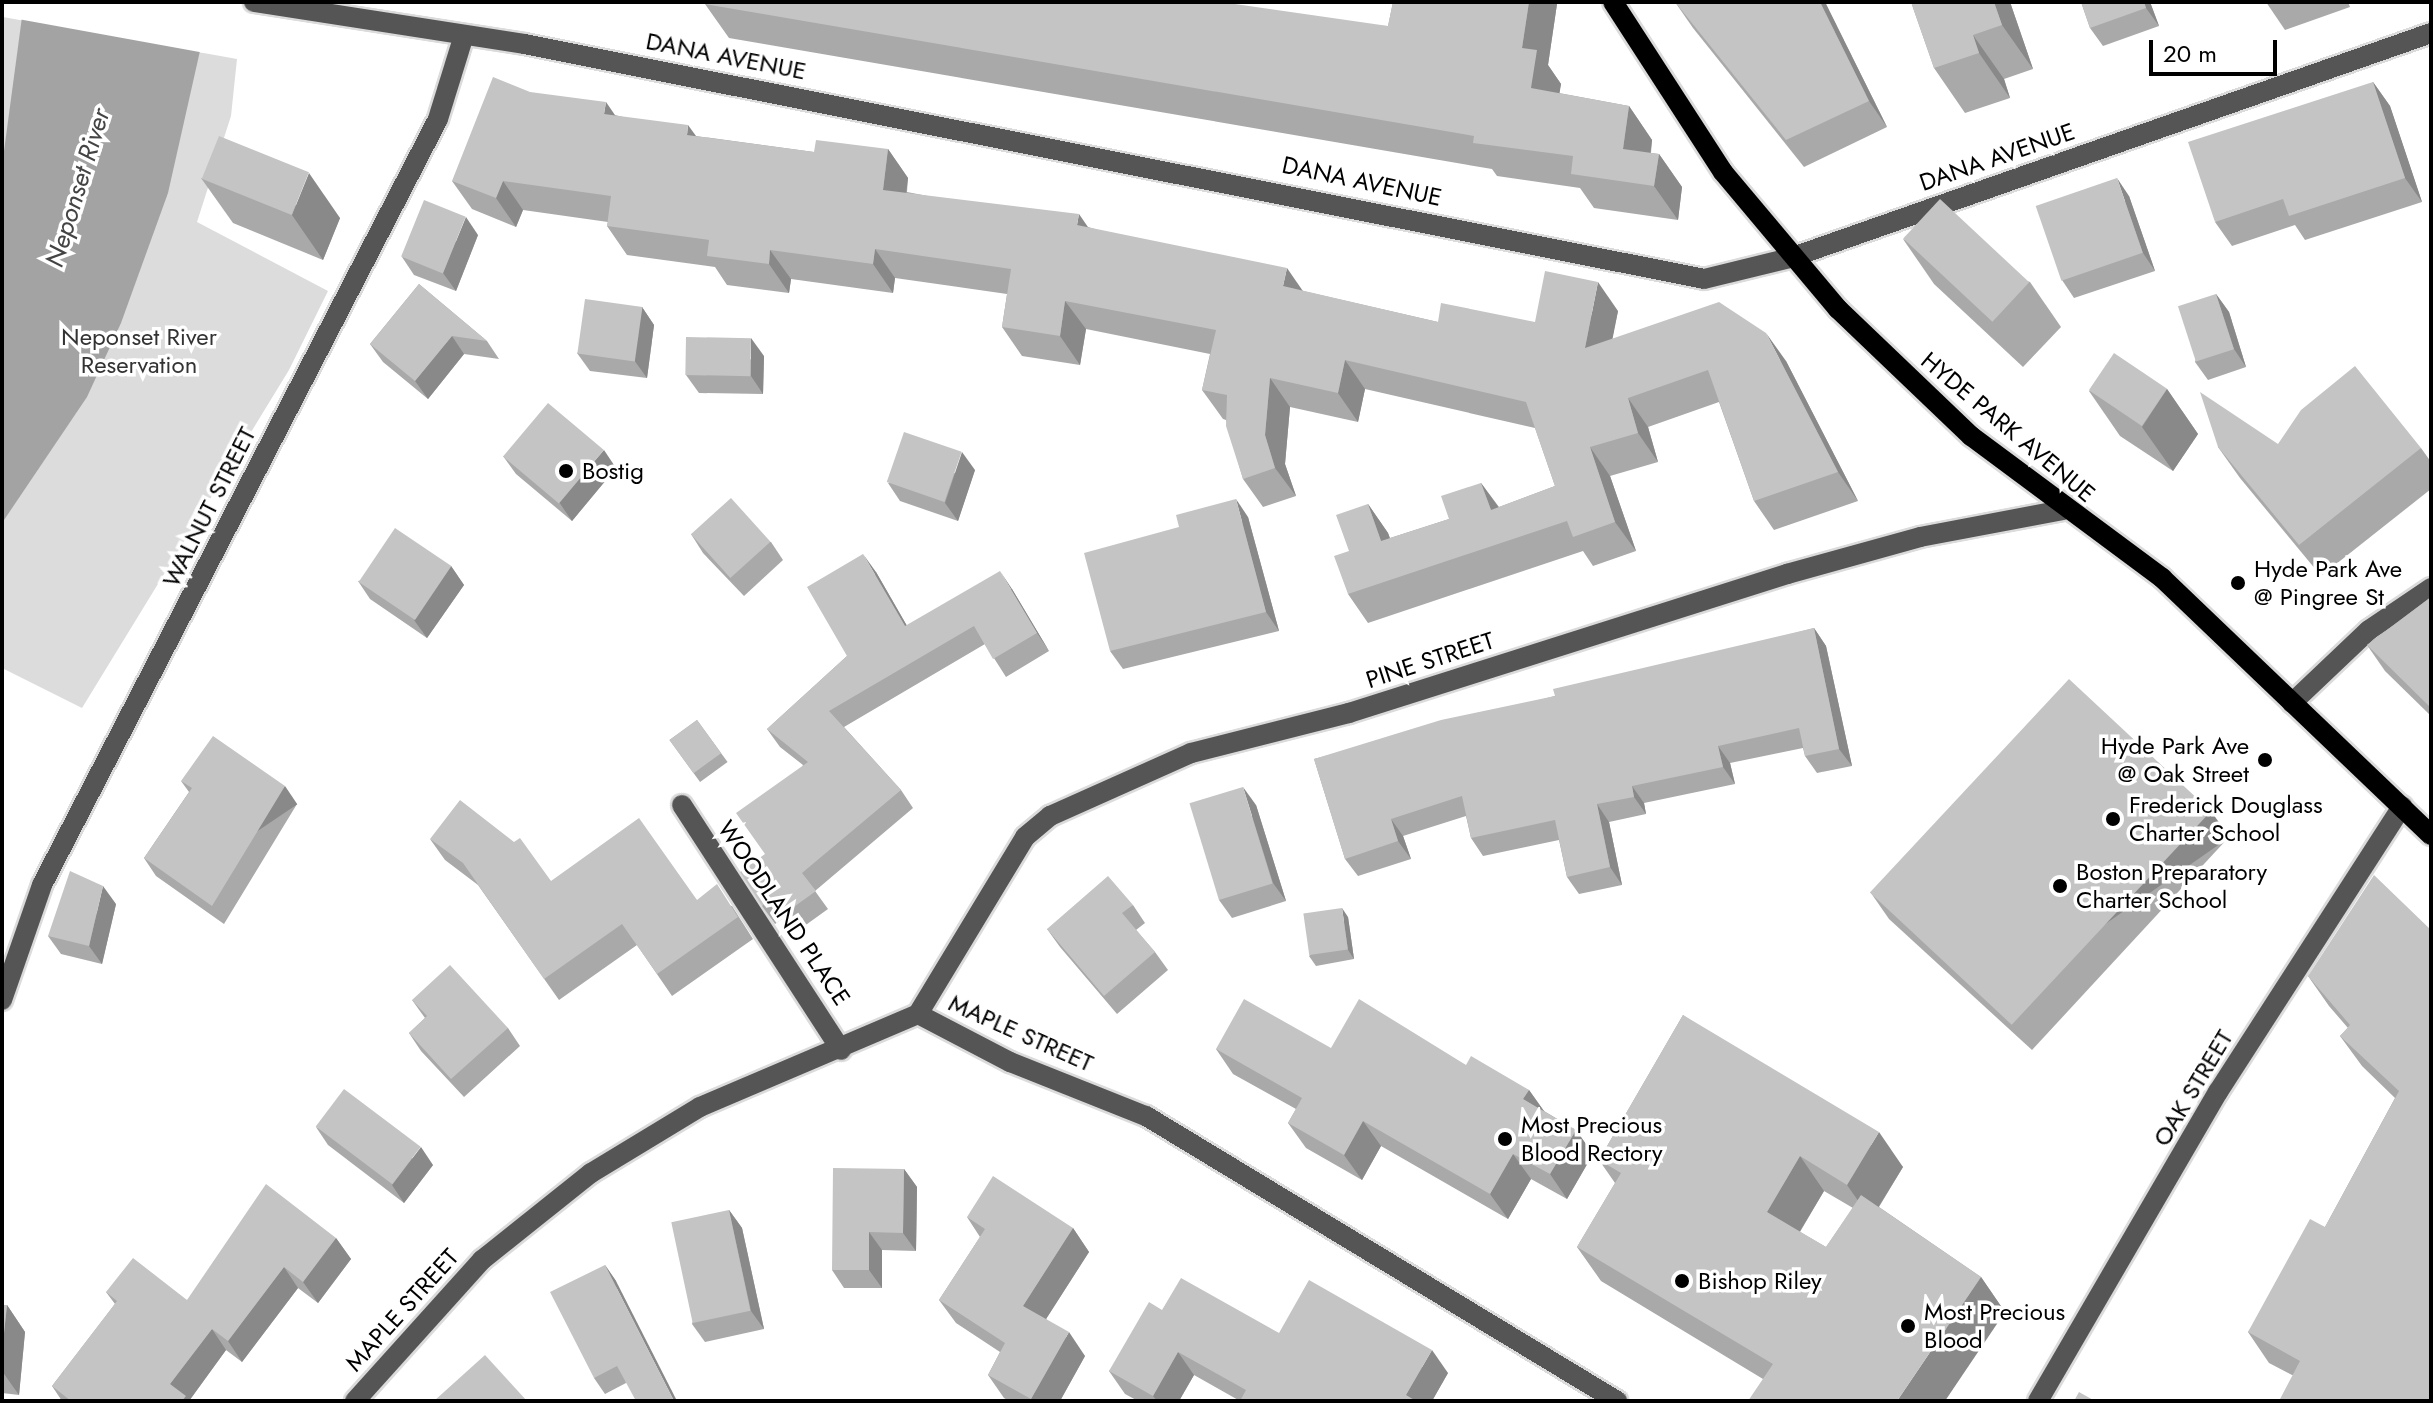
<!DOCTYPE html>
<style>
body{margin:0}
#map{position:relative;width:2433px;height:1403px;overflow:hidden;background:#fff;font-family:Jost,sans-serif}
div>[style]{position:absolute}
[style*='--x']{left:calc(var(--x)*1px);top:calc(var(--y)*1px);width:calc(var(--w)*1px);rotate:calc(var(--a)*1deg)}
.green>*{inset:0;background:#dcdcdc}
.water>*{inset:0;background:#a3a3a3}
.pier>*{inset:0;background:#fff}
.roads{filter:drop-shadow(2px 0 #dbdbdb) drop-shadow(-2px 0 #dbdbdb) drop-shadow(0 2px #dbdbdb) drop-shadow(0 -2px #dbdbdb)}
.minor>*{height:20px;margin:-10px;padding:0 10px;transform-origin:10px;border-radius:10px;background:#555}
.major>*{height:20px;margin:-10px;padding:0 10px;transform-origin:10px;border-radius:10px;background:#000}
.wall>*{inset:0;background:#a9a9a9;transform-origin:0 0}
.shaded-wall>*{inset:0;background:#898989;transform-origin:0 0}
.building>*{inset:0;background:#c4c4c4;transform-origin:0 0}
.dots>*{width:22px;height:22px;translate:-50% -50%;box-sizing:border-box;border:4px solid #fff;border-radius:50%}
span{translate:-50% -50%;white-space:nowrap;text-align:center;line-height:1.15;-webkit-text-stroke:7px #fff;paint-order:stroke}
.street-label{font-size:24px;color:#000}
.park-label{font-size:24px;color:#333}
.poi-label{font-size:24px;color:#000}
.left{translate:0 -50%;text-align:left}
.right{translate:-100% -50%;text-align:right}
.water-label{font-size:26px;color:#444;font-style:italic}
.frame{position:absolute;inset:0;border:4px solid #000;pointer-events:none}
.scale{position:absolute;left:2149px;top:40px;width:128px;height:36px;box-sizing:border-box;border:4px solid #000;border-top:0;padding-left:10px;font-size:24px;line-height:28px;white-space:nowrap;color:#000;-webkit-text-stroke:6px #fff;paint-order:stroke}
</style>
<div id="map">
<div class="green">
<div style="clip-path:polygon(3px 17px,237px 59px,231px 116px,197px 222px,328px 291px,289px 370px,82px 708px,2px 668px)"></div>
</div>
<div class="water">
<div style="clip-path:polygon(24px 2px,211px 2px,168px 193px,121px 323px,87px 397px,2px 523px,2px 166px)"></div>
</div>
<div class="pier">
<div style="clip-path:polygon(20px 2px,215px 2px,205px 53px,18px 19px)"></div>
</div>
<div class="roads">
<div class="minor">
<div style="--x:254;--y:2;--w:273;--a:8.8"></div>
<div style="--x:524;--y:44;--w:1203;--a:11.26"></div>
<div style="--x:1704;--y:279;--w:89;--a:-13.7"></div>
<div style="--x:1790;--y:258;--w:679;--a:-19.34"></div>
<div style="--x:2292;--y:703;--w:106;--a:-43.5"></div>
<div style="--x:2369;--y:630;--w:75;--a:-34.1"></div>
<div style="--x:682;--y:805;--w:292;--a:57"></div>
<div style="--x:2;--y:1000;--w:122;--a:-70.8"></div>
<div style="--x:42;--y:885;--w:862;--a:-62.66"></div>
<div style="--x:438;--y:119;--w:85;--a:-72.8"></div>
<div style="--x:918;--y:1014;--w:207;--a:-58.8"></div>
<div style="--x:1025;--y:837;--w:33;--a:-40"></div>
<div style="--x:1050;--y:816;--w:154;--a:-24.1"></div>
<div style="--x:1191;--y:753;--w:163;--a:-14.2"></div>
<div style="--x:1349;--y:713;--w:460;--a:-17.6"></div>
<div style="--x:1787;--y:574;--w:138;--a:-15.5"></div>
<div style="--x:1920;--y:537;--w:146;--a:-10.7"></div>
<div style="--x:918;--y:1014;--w:104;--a:27.6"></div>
<div style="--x:1010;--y:1062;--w:146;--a:21.7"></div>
<div style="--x:1146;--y:1116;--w:551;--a:31.18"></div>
<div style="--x:355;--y:1401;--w:190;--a:-48"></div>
<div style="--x:482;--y:1260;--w:139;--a:-38.6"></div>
<div style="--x:591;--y:1173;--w:127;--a:-31.2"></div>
<div style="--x:700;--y:1107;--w:237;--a:-23.1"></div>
<div style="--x:2038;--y:1401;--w:358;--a:-59.8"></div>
<div style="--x:2218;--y:1092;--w:340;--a:-57.2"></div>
</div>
<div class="major">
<div style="--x:1613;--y:2;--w:202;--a:57.1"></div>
<div style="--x:1723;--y:172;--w:179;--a:50"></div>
<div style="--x:1838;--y:309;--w:184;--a:43.7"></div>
<div style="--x:1971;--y:436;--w:238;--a:36.6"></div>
<div style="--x:2162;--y:578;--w:372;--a:43.7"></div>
</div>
</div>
<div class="wall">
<div style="clip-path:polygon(1393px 2px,1556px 2px,1557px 4px,1548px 65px,1561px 84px,1559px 93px,1629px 106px,1652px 140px,1651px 153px,1659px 154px,1682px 187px,1678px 220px,1594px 208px,1580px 188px,1497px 176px,1492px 169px,729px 38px,705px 4px,1388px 26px)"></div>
<div style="clip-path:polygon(1675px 2px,1825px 2px,1887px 127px,1804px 167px,1693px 28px)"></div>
<div style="clip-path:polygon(1911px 2px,2010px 2px,2033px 69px,2004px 79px,2010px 98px,1965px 113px,1934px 68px)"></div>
<div style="clip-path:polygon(2081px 2px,2150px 2px,2159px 26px,2103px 46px,2090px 28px)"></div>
<div style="clip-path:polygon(2266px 2px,2348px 2px,2350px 7px,2285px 30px)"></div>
<div style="clip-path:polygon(2373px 82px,2390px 106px,2422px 202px,2305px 240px,2295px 225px,2232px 246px,2215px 222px)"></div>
<div style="clip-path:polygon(615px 115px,696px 136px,814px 152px,888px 149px,908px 178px,907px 192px,1088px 227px,1303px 291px,1438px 322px,1535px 322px,1618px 311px,1612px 339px,1786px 361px,1858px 501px,1774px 530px,1754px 501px,1719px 402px,1648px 427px,1658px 462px,1610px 476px,1636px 551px,1593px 566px,1583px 551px,1368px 623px,1348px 594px,1349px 551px,1368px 504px,1388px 533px,1390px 538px,1449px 519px,1481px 483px,1499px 507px,1555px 486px,1535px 428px,1365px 389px,1358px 422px,1290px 407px,1285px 464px,1296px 496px,1263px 507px,1243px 479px,1226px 420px,1223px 419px,1202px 390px,1210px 354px,1086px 329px,1080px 365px,1022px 356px,1002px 327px,1007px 294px,895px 278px,893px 293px,791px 279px,789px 293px,727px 285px,715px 267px,627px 255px,607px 226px,608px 222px,523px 210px,516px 227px,472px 209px,452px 181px)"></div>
<div style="clip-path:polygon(201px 178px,340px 218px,323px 260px,233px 223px)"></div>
<div style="clip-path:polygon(2129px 196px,2155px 271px,2074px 298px,2062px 280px)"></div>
<div style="clip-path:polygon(478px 235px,456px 291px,414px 275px,402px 257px)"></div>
<div style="clip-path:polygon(1903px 239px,2030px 282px,2061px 327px,2023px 367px,1934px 284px)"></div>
<div style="clip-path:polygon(419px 284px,487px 341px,499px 359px,464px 354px,428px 399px,383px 362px,370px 344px)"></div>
<div style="clip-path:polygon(2216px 294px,2229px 312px,2246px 367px,2208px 380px,2195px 362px)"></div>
<div style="clip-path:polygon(642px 307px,654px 325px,647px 378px,590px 371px,577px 353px)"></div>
<div style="clip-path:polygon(764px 356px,763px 394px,699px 393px,686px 375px)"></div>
<div style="clip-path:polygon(2167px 389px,2198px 434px,2173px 471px,2120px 436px,2089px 391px)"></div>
<div style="clip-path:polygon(2278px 444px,2421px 448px,2431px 462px,2431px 489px,2321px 576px,2240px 478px,2218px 447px)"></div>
<div style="clip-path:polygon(503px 456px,616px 468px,572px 521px,516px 474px)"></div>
<div style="clip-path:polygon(975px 470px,958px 521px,900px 501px,888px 483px)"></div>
<div style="clip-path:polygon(1248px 517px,1279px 631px,1123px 669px,1110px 651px)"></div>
<div style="clip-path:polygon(691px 534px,771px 542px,783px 560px,744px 596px,703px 553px)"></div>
<div style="clip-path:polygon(451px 566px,464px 585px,427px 638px,370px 599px,358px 581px)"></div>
<div style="clip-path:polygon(876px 572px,907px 626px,1012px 589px,1049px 651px,1006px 677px,985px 644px,844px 727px,901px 790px,913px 808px,815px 891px,828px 909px,796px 932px,785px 917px,775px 924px,762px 906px,765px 854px,803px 765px,780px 747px,767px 729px,847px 656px)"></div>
<div style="clip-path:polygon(2431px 597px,2431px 716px,2385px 671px,2367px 645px)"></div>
<div style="clip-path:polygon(1814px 628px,1826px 646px,1852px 766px,1817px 773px,1805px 756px,1803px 748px,1730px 763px,1735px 784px,1644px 803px,1646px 814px,1609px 822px,1622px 885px,1579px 894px,1567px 877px,1559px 840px,1483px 856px,1471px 838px,1466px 816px,1403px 836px,1411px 859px,1358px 876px,1345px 859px,1314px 759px)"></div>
<div style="left:697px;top:720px;width:52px;height:34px;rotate:54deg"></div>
<div style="clip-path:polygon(181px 781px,297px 804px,224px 924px,156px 876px,144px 858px,189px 792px)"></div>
<div style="clip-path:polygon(1256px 805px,1286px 901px,1232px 918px,1219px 900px)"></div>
<div style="clip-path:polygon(2229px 837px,2032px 1050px,1889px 919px,1871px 893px)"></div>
<div style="clip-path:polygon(430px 839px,551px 881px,697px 900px,732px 906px,753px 939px,672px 996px,637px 945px,559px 1000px,478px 885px,445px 860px)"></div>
<div style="clip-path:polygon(116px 904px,102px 964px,61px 954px,48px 936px)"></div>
<div style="clip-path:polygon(1133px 905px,1145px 923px,1136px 930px,1155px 952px,1168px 970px,1117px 1014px,1060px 947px,1047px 929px)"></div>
<div style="clip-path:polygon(1348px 917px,1354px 959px,1316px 966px,1309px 956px)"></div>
<div style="clip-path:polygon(2431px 930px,2431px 1401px,2292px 1375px,2269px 1363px,2248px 1332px,2325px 1227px,2395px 1098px,2362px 1066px,2340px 1036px,2348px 1028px,2329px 1006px,2308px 976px)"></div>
<div style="clip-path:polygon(412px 1000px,508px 1028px,520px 1046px,464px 1097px,421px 1051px,409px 1033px,425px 1018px)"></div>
<div style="clip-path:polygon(evenodd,1683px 1015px,1903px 1167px,1879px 1207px,1981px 1277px,2005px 1312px,1763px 1379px,1601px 1281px,1577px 1247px,1615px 1183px,1599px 1160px,1683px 1015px,1824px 1191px,1853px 1208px,1826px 1247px,1800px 1232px,1824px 1191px)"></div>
<div style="clip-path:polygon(1331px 1048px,1466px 1065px,1529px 1090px,1544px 1111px,1576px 1130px,1593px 1154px,1567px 1199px,1531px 1179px,1508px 1219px,1381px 1146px,1362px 1180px,1306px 1148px,1288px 1123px,1296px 1109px,1233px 1074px,1216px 1049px)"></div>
<div style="clip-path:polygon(316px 1127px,433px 1165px,404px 1203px,328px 1145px)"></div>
<div style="clip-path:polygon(904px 1169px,917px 1187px,916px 1251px,882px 1250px,882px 1288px,844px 1288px,832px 1270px)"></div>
<div style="clip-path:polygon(729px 1210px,742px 1228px,764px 1329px,705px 1342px,692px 1324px)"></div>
<div style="clip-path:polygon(967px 1217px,1073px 1228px,1089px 1252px,1046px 1319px,1085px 1356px,1060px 1401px,1009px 1401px,1004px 1398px,988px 1375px,1000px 1352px,956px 1323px,939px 1300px,980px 1237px)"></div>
<div style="clip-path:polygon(336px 1238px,351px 1259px,318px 1303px,298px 1288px,242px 1362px,226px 1350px,189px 1401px,62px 1401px,52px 1386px,115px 1304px,106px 1292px,187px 1300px)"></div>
<div style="clip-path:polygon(605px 1265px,616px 1281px,626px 1383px,605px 1394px,594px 1378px)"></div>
<div style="clip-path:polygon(2px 1305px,7px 1305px,25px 1332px,19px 1395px,2px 1393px)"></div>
<div style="clip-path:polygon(1162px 1310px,1279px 1333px,1448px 1373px,1432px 1401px,1240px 1401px,1194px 1375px,1179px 1401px,1138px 1401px,1125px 1394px,1109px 1371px)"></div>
</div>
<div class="shaded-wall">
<div style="clip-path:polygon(1529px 2px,1556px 2px,1557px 4px,1548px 65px,1561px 84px,1555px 122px,1531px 88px,1522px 48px)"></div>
<div style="clip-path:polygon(1820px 2px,1825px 2px,1887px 127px,1869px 101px)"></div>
<div style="clip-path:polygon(1994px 2px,2010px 2px,2033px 69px,2002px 25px)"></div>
<div style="clip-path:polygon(2144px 2px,2150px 2px,2159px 26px,2146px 8px)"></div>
<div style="clip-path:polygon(1973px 35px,2004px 79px,2010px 98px,1979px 53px)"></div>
<div style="clip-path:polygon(2373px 82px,2390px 106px,2422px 202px,2405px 178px)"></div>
<div style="clip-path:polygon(606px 102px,626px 131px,604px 114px)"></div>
<div style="clip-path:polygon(1629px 106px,1652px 140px,1647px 182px,1623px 149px)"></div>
<div style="clip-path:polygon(688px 125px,709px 154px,687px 135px)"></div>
<div style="clip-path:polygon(888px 149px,908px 178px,903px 218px,883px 190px)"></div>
<div style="clip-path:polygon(1659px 154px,1682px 187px,1678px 220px,1654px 186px)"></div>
<div style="clip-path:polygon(309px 173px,340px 218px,323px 260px,292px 215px)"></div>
<div style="clip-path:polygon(2117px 178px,2129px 196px,2155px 271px,2143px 253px)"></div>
<div style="clip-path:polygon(503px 181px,523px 210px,516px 227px,496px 198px)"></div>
<div style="clip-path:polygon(1079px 214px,1099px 243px,1077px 225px)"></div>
<div style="clip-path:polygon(466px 217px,478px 235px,456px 291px,443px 273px)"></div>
<div style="clip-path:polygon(875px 249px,895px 278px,893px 293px,873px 264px)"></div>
<div style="clip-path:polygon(770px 250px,791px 279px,789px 293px,769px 264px)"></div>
<div style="clip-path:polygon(1287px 268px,1307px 297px,1283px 286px)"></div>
<div style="clip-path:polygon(1598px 282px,1618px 311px,1605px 377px,1585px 348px)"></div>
<div style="clip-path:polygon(2216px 294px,2229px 312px,2246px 367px,2234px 349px)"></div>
<div style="clip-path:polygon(1065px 301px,1086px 329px,1080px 365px,1060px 336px)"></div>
<div style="clip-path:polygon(642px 307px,654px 325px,647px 378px,634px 360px)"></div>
<div style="clip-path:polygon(1766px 333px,1786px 361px,1858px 501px,1838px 472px)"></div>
<div style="clip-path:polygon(452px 336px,464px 354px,428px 399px,415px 381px)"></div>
<div style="clip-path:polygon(751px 338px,764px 356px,763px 394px,751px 376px)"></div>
<div style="clip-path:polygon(1345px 360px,1365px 389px,1358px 422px,1338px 393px)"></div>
<div style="clip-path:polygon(1270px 378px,1290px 407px,1285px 464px,1296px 496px,1275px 468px,1265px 435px)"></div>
<div style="clip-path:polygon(2167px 389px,2198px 434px,2173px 471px,2142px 427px)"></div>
<div style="clip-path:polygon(1628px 398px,1648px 427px,1658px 462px,1638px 433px)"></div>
<div style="clip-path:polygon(1590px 447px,1610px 476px,1636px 551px,1615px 522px)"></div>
<div style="clip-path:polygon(604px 450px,616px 468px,572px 521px,559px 502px)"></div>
<div style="clip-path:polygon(962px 452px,975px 470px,958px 521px,945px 503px)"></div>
<div style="clip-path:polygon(1481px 483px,1502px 512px,1491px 510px)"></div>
<div style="clip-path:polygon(1236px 499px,1248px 517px,1279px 631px,1266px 612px)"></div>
<div style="clip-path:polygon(1368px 504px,1388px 533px,1401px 570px,1381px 541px)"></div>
<div style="clip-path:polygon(863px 554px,876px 572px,918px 645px,905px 626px)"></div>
<div style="clip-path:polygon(451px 566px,464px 585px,427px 638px,414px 620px)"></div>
<div style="clip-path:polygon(1000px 571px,1012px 589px,1049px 651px,1037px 633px)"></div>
<div style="clip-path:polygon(1814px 628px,1826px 646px,1852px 766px,1839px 749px)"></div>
<div style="clip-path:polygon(1718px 746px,1730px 763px,1735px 784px,1723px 767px)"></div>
<div style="left:285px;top:786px;width:22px;height:140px;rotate:56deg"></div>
<div style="clip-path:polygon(1632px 786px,1644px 803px,1646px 814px,1634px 797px)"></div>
<div style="clip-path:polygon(1243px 787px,1256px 805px,1286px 901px,1273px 883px)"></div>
<div style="clip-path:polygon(1597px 804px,1609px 822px,1622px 885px,1610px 867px)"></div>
<div style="left:2211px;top:811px;width:32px;height:291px;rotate:55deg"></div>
<div style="clip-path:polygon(1391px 819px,1403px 836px,1411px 859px,1398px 841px)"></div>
<div style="clip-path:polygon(103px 886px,116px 904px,102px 964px,89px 946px)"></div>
<div style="clip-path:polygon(1342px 908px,1348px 917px,1354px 959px,1348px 950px)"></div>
<div style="clip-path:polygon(1529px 1090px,1546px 1114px,1523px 1099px)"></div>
<div style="clip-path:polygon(1363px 1121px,1381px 1146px,1362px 1180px,1344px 1155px)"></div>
<div style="clip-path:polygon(1576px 1130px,1593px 1154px,1567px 1199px,1550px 1174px)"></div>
<div style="clip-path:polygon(1879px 1132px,1903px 1167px,1871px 1219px,1847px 1185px)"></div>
<div style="clip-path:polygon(421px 1147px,433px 1165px,404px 1203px,392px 1185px)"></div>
<div style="clip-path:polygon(1513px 1154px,1531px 1179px,1508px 1219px,1490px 1194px)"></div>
<div style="clip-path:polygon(1800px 1156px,1824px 1191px,1791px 1246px,1767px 1212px)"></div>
<div style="clip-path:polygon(904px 1169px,917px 1187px,916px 1251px,903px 1233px)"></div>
<div style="clip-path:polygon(729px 1210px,742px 1228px,764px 1329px,751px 1311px)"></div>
<div style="clip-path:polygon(1073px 1228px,1089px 1252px,1039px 1330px,1023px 1306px)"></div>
<div style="clip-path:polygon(869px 1232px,882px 1250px,882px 1288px,869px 1270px)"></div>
<div style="clip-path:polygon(336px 1238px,351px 1259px,318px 1303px,303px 1282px)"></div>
<div style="clip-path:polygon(605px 1265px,616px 1281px,677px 1401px,674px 1401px)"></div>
<div style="clip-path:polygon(284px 1267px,298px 1288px,242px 1362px,228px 1341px)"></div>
<div style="clip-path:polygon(1981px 1277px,2005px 1312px,1945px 1401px,1897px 1401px)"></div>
<div style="clip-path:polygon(7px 1305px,25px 1332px,19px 1395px,2px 1371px,2px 1352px)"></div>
<div style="clip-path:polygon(212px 1329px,226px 1350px,189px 1401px,182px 1401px,170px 1384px)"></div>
<div style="clip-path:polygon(1069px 1332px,1085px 1356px,1060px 1401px,1032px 1401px,1031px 1399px)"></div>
<div style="clip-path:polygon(1432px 1350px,1448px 1373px,1432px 1401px,1410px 1401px,1406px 1395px)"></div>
<div style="clip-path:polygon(1178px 1352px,1194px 1375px,1179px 1401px,1157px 1401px,1153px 1396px)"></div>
</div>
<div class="building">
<div style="clip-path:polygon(706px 2px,1221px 2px,1388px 26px,1393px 2px,1529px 2px,1522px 48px,1537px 50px,1531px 88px,1629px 106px,1623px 149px,1659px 154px,1654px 186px,1571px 174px,1573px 156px,1473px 143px,1474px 136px,705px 4px)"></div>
<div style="clip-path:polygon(1675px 2px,1820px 2px,1869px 101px,1786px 140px)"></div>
<div style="clip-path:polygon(1911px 2px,1994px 2px,2002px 25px,1973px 35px,1979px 53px,1934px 68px)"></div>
<div style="clip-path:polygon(2081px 2px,2144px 2px,2146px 8px,2090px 28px)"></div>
<div style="clip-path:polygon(493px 77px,530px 92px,606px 102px,604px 114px,688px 125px,687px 135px,814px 152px,816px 140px,888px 149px,883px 190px,1079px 214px,1077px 225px,1287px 268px,1283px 286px,1438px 322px,1441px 303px,1535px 322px,1545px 271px,1598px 282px,1585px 348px,1719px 302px,1766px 333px,1838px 472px,1754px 501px,1708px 370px,1628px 398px,1638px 433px,1590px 447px,1615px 522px,1573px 537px,1567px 521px,1348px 594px,1334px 556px,1349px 551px,1336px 515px,1368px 504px,1381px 541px,1449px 519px,1441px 496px,1481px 483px,1491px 510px,1555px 486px,1526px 402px,1345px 360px,1338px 393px,1270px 378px,1265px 435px,1275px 468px,1243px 479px,1226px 426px,1227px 395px,1202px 390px,1216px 330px,1065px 301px,1060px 336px,1002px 327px,1011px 269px,875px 249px,873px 264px,770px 250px,769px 264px,707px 256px,709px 240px,607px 226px,611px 196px,503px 181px,496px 198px,452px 181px)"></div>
<div style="clip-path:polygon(2373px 82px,2405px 178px,2289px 216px,2283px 199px,2215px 222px,2188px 142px)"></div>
<div style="left:219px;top:136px;width:97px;height:46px;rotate:22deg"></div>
<div style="left:2117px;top:178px;width:79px;height:86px;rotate:71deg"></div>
<div style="left:1940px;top:199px;width:122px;height:54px;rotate:43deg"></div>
<div style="left:424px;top:200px;width:45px;height:61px;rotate:22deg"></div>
<div style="clip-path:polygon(419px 284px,487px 341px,452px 336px,415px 381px,370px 344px)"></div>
<div style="left:2216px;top:294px;width:58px;height:40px;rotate:72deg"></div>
<div style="left:585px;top:299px;width:58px;height:55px;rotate:8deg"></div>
<div style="left:686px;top:337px;width:65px;height:38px;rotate:1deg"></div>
<div style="left:2114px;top:353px;width:64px;height:45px;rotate:34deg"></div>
<div style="clip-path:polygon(2355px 366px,2421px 448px,2299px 545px,2218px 447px,2200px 392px,2278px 444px,2301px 410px)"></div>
<div style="left:548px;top:403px;width:73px;height:70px;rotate:40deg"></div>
<div style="left:904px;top:432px;width:61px;height:53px;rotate:19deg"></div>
<div style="left:731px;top:498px;width:59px;height:54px;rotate:48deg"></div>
<div style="clip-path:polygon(1236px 499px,1266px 612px,1110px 651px,1084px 553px,1179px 527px,1176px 515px)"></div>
<div style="left:395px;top:528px;width:68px;height:65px;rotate:34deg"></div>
<div style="clip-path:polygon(863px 554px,905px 626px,1000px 571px,1037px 633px,993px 659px,974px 626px,829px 711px,901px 790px,802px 873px,816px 891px,784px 914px,772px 898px,762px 906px,740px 872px,765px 854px,736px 813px,808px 762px,767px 729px,847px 656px,807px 587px)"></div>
<div style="clip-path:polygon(2431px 597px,2431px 708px,2367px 645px)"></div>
<div style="clip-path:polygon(1814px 628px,1839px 749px,1805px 756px,1799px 728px,1718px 746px,1723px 767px,1632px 786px,1634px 797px,1597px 804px,1610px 867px,1567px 877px,1555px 820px,1471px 838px,1462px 796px,1391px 819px,1398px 841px,1345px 859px,1314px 759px,1441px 720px,1555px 696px,1553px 689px)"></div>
<div style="left:2069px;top:679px;width:194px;height:292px;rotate:43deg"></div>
<div style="left:697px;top:720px;width:41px;height:34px;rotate:54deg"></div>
<div style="clip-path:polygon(213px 736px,285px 786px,212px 906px,144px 858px,192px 788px,181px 781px)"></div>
<div style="left:1243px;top:787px;width:101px;height:56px;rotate:73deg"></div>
<div style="clip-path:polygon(460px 800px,514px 842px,520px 838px,551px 881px,639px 818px,697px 900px,717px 884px,738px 917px,657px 974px,622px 924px,544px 979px,463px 863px,430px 839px)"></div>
<div style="clip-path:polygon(70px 871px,103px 886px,89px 946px,48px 936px)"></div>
<div style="clip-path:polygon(2374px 875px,2431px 930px,2431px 1401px,2279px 1401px,2300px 1361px,2248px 1332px,2310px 1219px,2325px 1227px,2399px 1091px,2340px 1036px,2350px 1025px,2308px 976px)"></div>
<div style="clip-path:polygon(1108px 876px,1133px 905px,1122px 913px,1155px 952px,1104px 996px,1047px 929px)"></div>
<div style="left:1342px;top:908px;width:42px;height:39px;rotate:82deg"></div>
<div style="clip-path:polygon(450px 965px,508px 1028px,451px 1079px,409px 1033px,427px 1016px,412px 1000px)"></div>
<div style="clip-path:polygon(1244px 999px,1331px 1048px,1359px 999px,1466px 1065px,1471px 1056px,1529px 1090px,1523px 1099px,1576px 1130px,1550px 1174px,1513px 1154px,1490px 1194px,1363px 1121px,1344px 1155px,1288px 1123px,1302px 1098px,1216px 1049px)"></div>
<div style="clip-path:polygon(1683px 1015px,1879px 1132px,1847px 1185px,1800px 1156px,1767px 1212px,1826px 1247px,1861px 1195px,1981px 1277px,1897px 1401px,1748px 1401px,1773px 1364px,1577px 1247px,1621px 1173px,1599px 1160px)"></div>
<div style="left:344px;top:1089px;width:96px;height:47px;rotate:37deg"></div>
<div style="clip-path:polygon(833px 1168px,904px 1169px,903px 1233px,869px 1232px,869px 1270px,832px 1270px)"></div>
<div style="clip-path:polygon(993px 1176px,1073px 1228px,1023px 1306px,1069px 1332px,1031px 1399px,988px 1375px,1005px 1343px,939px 1300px,985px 1229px,967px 1217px)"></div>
<div style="clip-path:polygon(266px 1184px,336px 1238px,303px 1282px,284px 1267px,228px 1341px,212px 1329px,170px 1384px,186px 1396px,182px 1401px,71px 1401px,52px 1386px,117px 1301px,106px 1292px,133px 1258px,187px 1300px)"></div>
<div style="left:729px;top:1210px;width:103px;height:59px;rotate:78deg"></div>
<div style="clip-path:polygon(605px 1265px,674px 1401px,636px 1401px,617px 1366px,594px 1378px,550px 1292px)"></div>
<div style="clip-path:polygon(1181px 1278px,1279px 1333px,1309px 1280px,1432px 1350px,1406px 1395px,1416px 1401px,1240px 1401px,1246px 1390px,1178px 1352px,1153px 1396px,1109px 1371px,1149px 1302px,1162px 1310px)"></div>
<div style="clip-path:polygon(2px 1305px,7px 1305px,2px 1352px)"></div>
<div style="clip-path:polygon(485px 1355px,527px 1401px,434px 1401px)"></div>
<div style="clip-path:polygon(2079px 1392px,2095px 1401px,2074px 1401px)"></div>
</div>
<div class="dots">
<div style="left:566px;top:471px;background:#000"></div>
<div style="left:2238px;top:583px;background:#000"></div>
<div style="left:2265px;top:760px;background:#000"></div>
<div style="left:2113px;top:819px;background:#000"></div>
<div style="left:2060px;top:886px;background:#000"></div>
<div style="left:1505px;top:1139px;background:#000"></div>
<div style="left:1682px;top:1281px;background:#000"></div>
<div style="left:1908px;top:1326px;background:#000"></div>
</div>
<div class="street-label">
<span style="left:726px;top:56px;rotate:11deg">DANA AVENUE</span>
<span style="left:1997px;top:157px;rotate:-19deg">DANA AVENUE</span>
<span style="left:1362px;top:181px;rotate:12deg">DANA AVENUE</span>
<span style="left:2008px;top:427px;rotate:40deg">HYDE PARK AVENUE</span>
<span style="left:209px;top:507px;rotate:-63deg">WALNUT STREET</span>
<span style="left:1430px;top:660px;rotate:-18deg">PINE STREET</span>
<span style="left:784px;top:913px;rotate:56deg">WOODLAND PLACE</span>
<span style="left:1021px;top:1033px;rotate:24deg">MAPLE STREET</span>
<span style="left:2193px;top:1088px;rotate:-59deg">OAK STREET</span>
<span style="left:402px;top:1310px;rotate:-48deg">MAPLE STREET</span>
</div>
<div class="park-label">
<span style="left:139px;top:351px">Neponset River<br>Reservation</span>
</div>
<div class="poi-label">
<span class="left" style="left:582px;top:471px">Bostig</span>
<span class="left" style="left:2254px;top:583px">Hyde Park Ave<br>@ Pingree St</span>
<span class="right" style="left:2249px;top:760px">Hyde Park Ave<br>@ Oak Street</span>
<span class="left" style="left:2129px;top:819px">Frederick Douglass<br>Charter School</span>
<span class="left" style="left:2076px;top:886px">Boston Preparatory<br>Charter School</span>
<span class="left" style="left:1521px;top:1139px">Most Precious<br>Blood Rectory</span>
<span class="left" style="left:1698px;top:1281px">Bishop Riley</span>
<span class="left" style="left:1924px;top:1326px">Most Precious<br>Blood</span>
</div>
<div class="water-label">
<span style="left:78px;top:188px;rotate:-73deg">Neponset River</span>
</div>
<div class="frame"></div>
<div class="scale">20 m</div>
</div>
